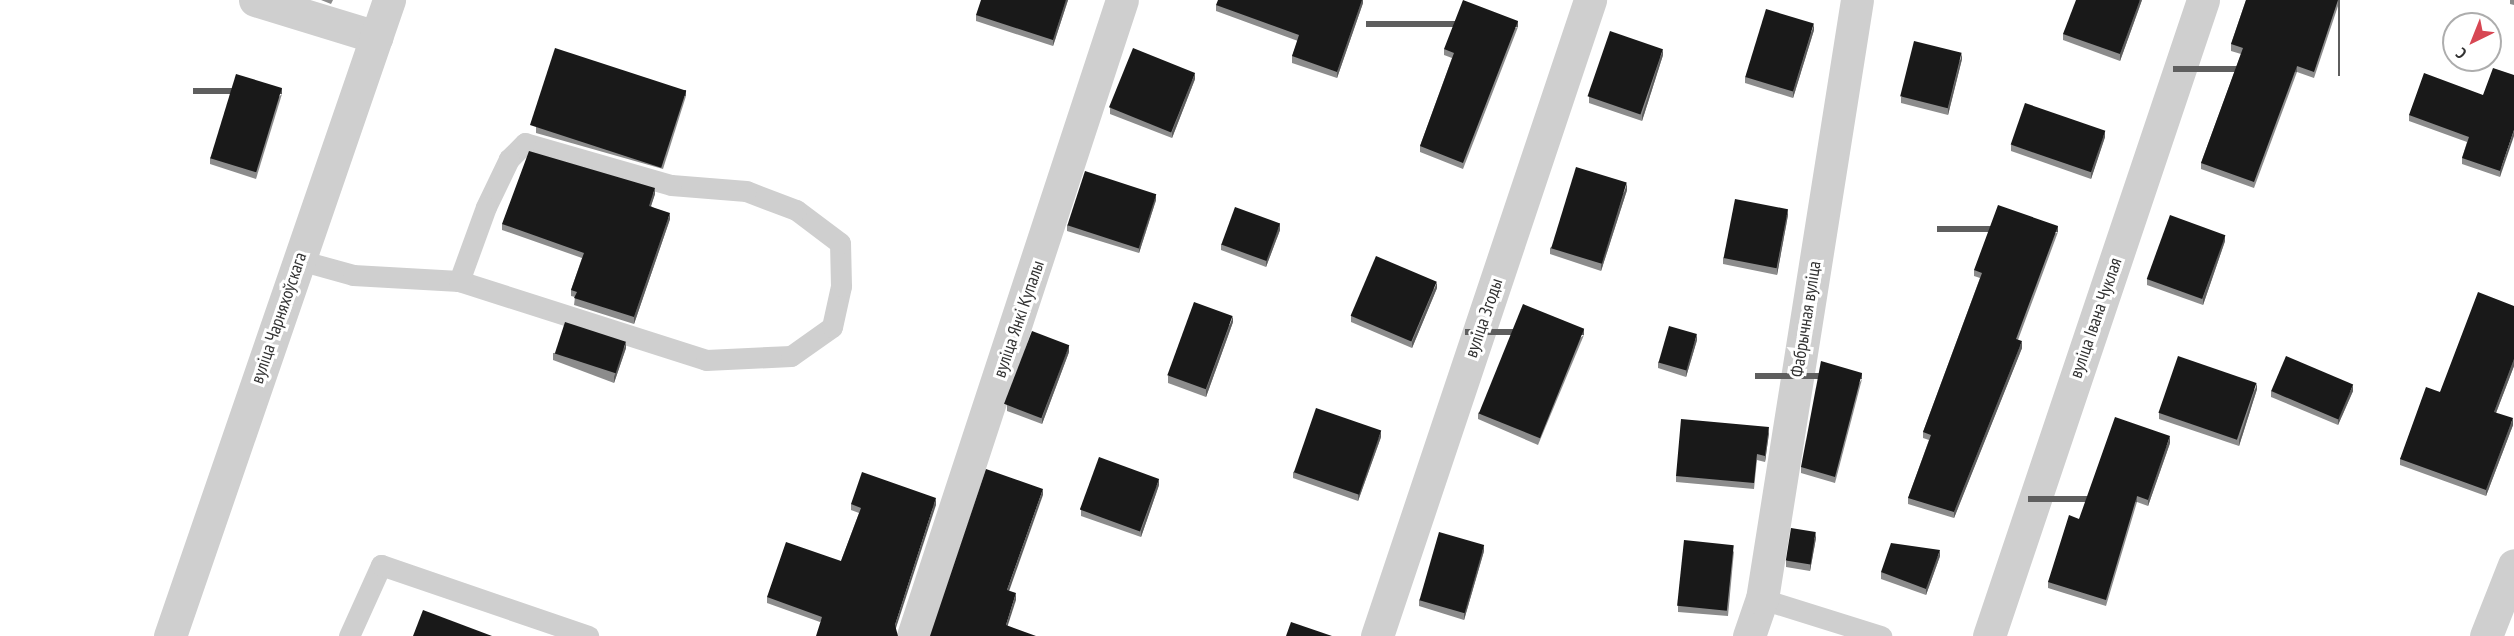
<!DOCTYPE html>
<meta charset="utf-8">
<style>
body{margin:0}
#map{position:relative;width:2514px;height:636px;overflow:hidden;background:#fff;font-family:"PT Sans Narrow",sans-serif}
div>[style]{position:absolute}
[style*='--x']{left:calc(var(--x)*1px);top:calc(var(--y)*1px);width:calc(var(--w)*1px);rotate:calc(var(--a)*1deg)}
.service>*{height:21px;margin:-10.5px;padding:0 10.5px;transform-origin:10.5px;border-radius:10.5px;background:#cfcfcf}
.minor>*{height:33px;margin:-16.5px;padding:0 16.5px;transform-origin:16.5px;border-radius:16.5px;background:#cfcfcf}
.tertiary>*{height:33px;margin:-16.5px;padding:0 16.5px;transform-origin:16.5px;border-radius:16.5px;background:#cfcfcf}
.wall>*{inset:0;background:#8c8c8c}
.shaded-wall>*{inset:0;background:#5e5e5e;transform-origin:0 0}
.building>*{inset:0;background:#191919;transform-origin:0 0}
span{translate:-50% -50%;white-space:nowrap;text-align:center;line-height:1.15;-webkit-text-stroke:6px #fff;paint-order:stroke}
.street-label{font-size:18px;color:#323232}
.north{position:absolute;left:2442px;top:12px;width:60px;height:60px;box-sizing:border-box;background:#fff;border:2px solid #adadad;border-radius:50%;rotate:223deg;font-size:16px;font-weight:700;line-height:24px;text-align:center;color:#323232}
.north::after{content:'';display:block;margin:auto;width:21px;height:27px;background:#d74753;clip-path:polygon(50% 0,100% 100%,50% 72%,0 100%)}
</style>
<div id="map">
<div class="service">
<div style="--x:299;--y:260;--w:56;--a:15.5"></div>
<div style="--x:353;--y:275;--w:106;--a:3.2"></div>
<div style="--x:459;--y:281;--w:259;--a:17.7"></div>
<div style="--x:706;--y:360;--w:85;--a:-2.7"></div>
<div style="--x:791;--y:356;--w:50;--a:-35.3"></div>
<div style="--x:832;--y:327;--w:42;--a:-77.6"></div>
<div style="--x:841;--y:286;--w:43;--a:-91.3"></div>
<div style="--x:840;--y:243;--w:55;--a:-143.1"></div>
<div style="--x:796;--y:210;--w:53;--a:-159.2"></div>
<div style="--x:746;--y:191;--w:75;--a:-175.4"></div>
<div style="--x:671;--y:185;--w:152;--a:-164"></div>
<div style="--x:525;--y:143;--w:23;--a:135"></div>
<div style="--x:509;--y:159;--w:53;--a:115.6"></div>
<div style="--x:486;--y:207;--w:79;--a:110"></div>
<div style="--x:1762;--y:599;--w:125;--a:17.3"></div>
<div style="--x:349;--y:636;--w:78;--a:-65.7"></div>
<div style="--x:381;--y:565;--w:219;--a:18.9"></div>
</div>
<div class="minor">
<div style="--x:255;--y:0;--w:127;--a:17"></div>
<div style="--x:913;--y:636;--w:669;--a:-71.81"></div>
<div style="--x:1377;--y:636;--w:671;--a:-71.48"></div>
<div style="--x:1749;--y:636;--w:39;--a:-71"></div>
<div style="--x:1762;--y:599;--w:606;--a:-80.99"></div>
<div style="--x:2486;--y:636;--w:76;--a:-68.5"></div>
</div>
<div class="tertiary">
<div style="--x:170;--y:636;--w:673;--a:-71"></div>
<div style="--x:1989;--y:636;--w:671;--a:-71.4"></div>
</div>
<div class="wall">
<div style="clip-path:polygon(321px 0,333px 0,331px 4px)"></div>
<div style="clip-path:polygon(1068px 0,1053px 46px,976px 21px,976px 15px)"></div>
<div style="clip-path:polygon(1363px 0,1363px 3px,1337px 78px,1292px 63px,1292px 56px,1298px 41px,1216px 11px,1216px 5px)"></div>
<div style="clip-path:polygon(2142px 0,2120px 61px,2063px 40px,2063px 34px)"></div>
<div style="clip-path:polygon(2246px 0,2340px 0,2314px 78px,2297px 72px,2254px 188px,2201px 169px,2201px 163px,2241px 54px,2231px 51px,2231px 44px)"></div>
<div style="clip-path:polygon(2510px 0,2514px 0,2514px 5px,2510px 4px)"></div>
<div style="clip-path:polygon(1518px 27px,1463px 169px,1420px 152px,1420px 146px,1452px 58px,1444px 55px,1444px 49px)"></div>
<div style="clip-path:polygon(1814px 30px,1793px 98px,1745px 83px,1745px 77px)"></div>
<div style="clip-path:polygon(1663px 55px,1642px 121px,1589px 103px,1589px 97px)"></div>
<div style="clip-path:polygon(1962px 59px,1948px 115px,1901px 103px,1901px 97px)"></div>
<div style="clip-path:polygon(2514px 75px,2500px 177px,2462px 164px,2462px 158px,2467px 142px,2409px 121px,2409px 115px,2483px 95px)"></div>
<div style="clip-path:polygon(1195px 79px,1172px 138px,1110px 114px,1110px 108px)"></div>
<div style="clip-path:polygon(282px 94px,256px 179px,210px 164px,210px 158px)"></div>
<div style="clip-path:polygon(686px 96px,663px 169px,536px 133px,536px 127px)"></div>
<div style="clip-path:polygon(2105px 137px,2091px 179px,2011px 151px,2011px 145px)"></div>
<div style="clip-path:polygon(1627px 190px,1601px 271px,1550px 254px,1550px 248px)"></div>
<div style="clip-path:polygon(655px 194px,651px 206px,670px 219px,634px 324px,574px 305px,575px 297px,571px 296px,571px 290px,582px 258px,502px 230px,502px 224px)"></div>
<div style="clip-path:polygon(1156px 200px,1139px 253px,1067px 231px,1067px 225px)"></div>
<div style="clip-path:polygon(1788px 215px,1777px 275px,1723px 264px,1723px 258px)"></div>
<div style="clip-path:polygon(1280px 230px,1266px 267px,1221px 250px,1221px 244px)"></div>
<div style="clip-path:polygon(2058px 232px,2018px 340px,2022px 348px,1954px 518px,1908px 504px,1908px 498px,1929px 440px,1923px 438px,1923px 432px,1980px 278px,1974px 276px,1974px 270px)"></div>
<div style="clip-path:polygon(2225px 241px,2203px 305px,2147px 285px,2147px 279px)"></div>
<div style="clip-path:polygon(1437px 288px,1412px 348px,1351px 322px,1351px 316px)"></div>
<div style="clip-path:polygon(2514px 306px,2514px 366px,2496px 413px,2513px 425px,2486px 496px,2400px 465px,2400px 459px,2440px 392px)"></div>
<div style="clip-path:polygon(1233px 322px,1206px 397px,1168px 383px,1168px 376px)"></div>
<div style="clip-path:polygon(1584px 335px,1538px 445px,1478px 419px,1478px 413px)"></div>
<div style="clip-path:polygon(1697px 340px,1686px 377px,1658px 368px,1658px 362px)"></div>
<div style="clip-path:polygon(626px 348px,614px 383px,553px 360px,553px 353px)"></div>
<div style="clip-path:polygon(1069px 352px,1042px 424px,1007px 411px,1007px 405px)"></div>
<div style="clip-path:polygon(1862px 379px,1835px 483px,1801px 473px,1801px 467px)"></div>
<div style="clip-path:polygon(2257px 389px,2239px 446px,2159px 419px,2159px 413px)"></div>
<div style="clip-path:polygon(2271px 391px,2353px 391px,2338px 425px,2271px 397px)"></div>
<div style="clip-path:polygon(1769px 433px,1765px 462px,1757px 460px,1754px 489px,1676px 482px,1676px 476px)"></div>
<div style="clip-path:polygon(1381px 437px,1358px 501px,1293px 478px,1293px 472px)"></div>
<div style="clip-path:polygon(2170px 443px,2148px 506px,2137px 502px,2106px 606px,2048px 588px,2048px 582px,2079px 519px)"></div>
<div style="clip-path:polygon(1159px 485px,1141px 537px,1081px 516px,1081px 510px)"></div>
<div style="clip-path:polygon(851px 504px,936px 505px,820px 622px,767px 603px,767px 597px,841px 561px,859px 513px,851px 510px)"></div>
<div style="clip-path:polygon(1816px 538px,1810px 571px,1786px 567px,1786px 561px)"></div>
<div style="clip-path:polygon(1484px 551px,1464px 620px,1419px 606px,1419px 600px)"></div>
<div style="clip-path:polygon(1734px 551px,1728px 616px,1678px 612px,1678px 606px)"></div>
<div style="clip-path:polygon(1940px 556px,1926px 595px,1881px 579px,1881px 572px)"></div>
</div>
<div class="shaded-wall">
<div style="clip-path:polygon(1066px 0,1068px 0,1053px 46px,1053px 40px)"></div>
<div style="clip-path:polygon(1362px 0,1363px 0,1363px 3px,1337px 78px,1337px 72px)"></div>
<div style="clip-path:polygon(2140px 0,2142px 0,2120px 61px,2120px 54px)"></div>
<div style="left:2338px;top:0;width:2px;height:76px"></div>
<div style="left:1518px;top:21px;width:6px;height:152px;rotate:90deg"></div>
<div style="clip-path:polygon(1814px 24px,1814px 30px,1793px 98px,1793px 92px)"></div>
<div style="clip-path:polygon(1663px 49px,1663px 55px,1642px 121px,1642px 115px)"></div>
<div style="clip-path:polygon(1962px 53px,1962px 59px,1948px 115px,1948px 108px)"></div>
<div style="left:2297px;top:66px;width:6px;height:124px;rotate:90deg"></div>
<div style="clip-path:polygon(1195px 73px,1195px 79px,1172px 138px,1172px 132px)"></div>
<div style="left:282px;top:88px;width:6px;height:89px;rotate:90deg"></div>
<div style="left:686px;top:90px;width:6px;height:77px;rotate:90deg"></div>
<div style="clip-path:polygon(2514px 130px,2514px 136px,2500px 177px,2500px 171px)"></div>
<div style="clip-path:polygon(2105px 131px,2105px 137px,2091px 179px,2091px 173px)"></div>
<div style="clip-path:polygon(1627px 183px,1627px 190px,1601px 271px,1601px 265px)"></div>
<div style="clip-path:polygon(655px 188px,655px 194px,649px 212px,649px 206px)"></div>
<div style="clip-path:polygon(1156px 194px,1156px 200px,1139px 253px,1139px 247px)"></div>
<div style="clip-path:polygon(1788px 209px,1788px 215px,1777px 275px,1777px 269px)"></div>
<div style="clip-path:polygon(670px 213px,670px 219px,634px 324px,634px 317px)"></div>
<div style="clip-path:polygon(1280px 223px,1280px 230px,1266px 267px,1266px 261px)"></div>
<div style="left:2058px;top:226px;width:6px;height:121px;rotate:90deg"></div>
<div style="clip-path:polygon(2225px 235px,2225px 241px,2203px 305px,2203px 298px)"></div>
<div style="clip-path:polygon(1437px 282px,1437px 288px,1412px 348px,1412px 342px)"></div>
<div style="clip-path:polygon(1233px 316px,1233px 322px,1206px 397px,1206px 390px)"></div>
<div style="left:1584px;top:329px;width:6px;height:119px;rotate:90deg"></div>
<div style="clip-path:polygon(1697px 334px,1697px 340px,1686px 377px,1686px 371px)"></div>
<div style="clip-path:polygon(2022px 341px,2022px 348px,1954px 518px,1954px 512px)"></div>
<div style="clip-path:polygon(626px 342px,626px 348px,614px 383px,614px 377px)"></div>
<div style="clip-path:polygon(1069px 345px,1069px 352px,1042px 424px,1042px 418px)"></div>
<div style="clip-path:polygon(2514px 359px,2514px 366px,2494px 418px,2494px 412px)"></div>
<div style="left:1862px;top:373px;width:6px;height:107px;rotate:90deg"></div>
<div style="clip-path:polygon(2257px 383px,2257px 389px,2239px 446px,2239px 440px)"></div>
<div style="clip-path:polygon(2353px 385px,2353px 391px,2338px 425px,2338px 419px)"></div>
<div style="clip-path:polygon(2513px 418px,2513px 425px,2486px 496px,2486px 490px)"></div>
<div style="clip-path:polygon(1769px 427px,1769px 433px,1765px 462px,1765px 456px)"></div>
<div style="clip-path:polygon(1381px 431px,1381px 437px,1358px 501px,1358px 495px)"></div>
<div style="clip-path:polygon(2170px 436px,2170px 443px,2148px 506px,2148px 500px)"></div>
<div style="clip-path:polygon(1159px 479px,1159px 485px,1141px 537px,1141px 531px)"></div>
<div style="clip-path:polygon(1043px 489px,1043px 495px,1007px 597px,1007px 590px)"></div>
<div style="left:2137px;top:496px;width:6px;height:109px;rotate:90deg"></div>
<div style="clip-path:polygon(936px 498px,936px 505px,895px 631px,895px 625px)"></div>
<div style="clip-path:polygon(1816px 532px,1816px 538px,1810px 571px,1810px 565px)"></div>
<div style="clip-path:polygon(1484px 545px,1484px 551px,1464px 620px,1464px 614px)"></div>
<div style="clip-path:polygon(1940px 550px,1940px 556px,1926px 595px,1926px 589px)"></div>
<div style="clip-path:polygon(1016px 593px,1016px 600px,1006px 631px,1006px 625px)"></div>
</div>
<div class="building">
<div style="clip-path:polygon(981px 0,1066px 0,1053px 40px,976px 15px)"></div>
<div style="clip-path:polygon(1218px 0,1362px 0,1337px 72px,1292px 56px,1299px 35px,1216px 5px)"></div>
<div style="clip-path:polygon(1463px 0,1518px 21px,1463px 163px,1420px 146px,1454px 53px,1444px 49px)"></div>
<div style="clip-path:polygon(2076px 0,2140px 0,2120px 54px,2063px 34px)"></div>
<div style="clip-path:polygon(2246px 0,2338px 0,2314px 72px,2297px 66px,2254px 182px,2201px 163px,2243px 48px,2231px 44px)"></div>
<div style="left:1766px;top:9px;width:50px;height:71px;rotate:17deg"></div>
<div style="left:1610px;top:31px;width:56px;height:69px;rotate:19deg"></div>
<div style="left:1914px;top:41px;width:49px;height:57px;rotate:14deg"></div>
<div style="left:555px;top:48px;width:138px;height:81px;rotate:18deg"></div>
<div style="left:1133px;top:48px;width:67px;height:64px;rotate:22deg"></div>
<div style="clip-path:polygon(2493px 68px,2514px 75px,2514px 130px,2500px 171px,2462px 158px,2469px 137px,2409px 115px,2424px 73px,2483px 95px)"></div>
<div style="left:236px;top:74px;width:48px;height:88px;rotate:17deg"></div>
<div style="left:2025px;top:103px;width:85px;height:44px;rotate:19deg"></div>
<div style="clip-path:polygon(529px 151px,655px 188px,649px 206px,670px 213px,634px 317px,574px 298px,577px 292px,571px 290px,584px 253px,502px 224px)"></div>
<div style="left:1576px;top:167px;width:53px;height:85px;rotate:17deg"></div>
<div style="left:1085px;top:171px;width:75px;height:57px;rotate:18deg"></div>
<div style="left:1735px;top:199px;width:54px;height:60px;rotate:11deg"></div>
<div style="clip-path:polygon(1998px 205px,2058px 226px,2016px 339px,2022px 341px,1954px 512px,1908px 498px,1931px 435px,1923px 432px,1982px 273px,1974px 270px)"></div>
<div style="left:1235px;top:207px;width:48px;height:40px;rotate:20deg"></div>
<div style="left:2170px;top:215px;width:59px;height:68px;rotate:20deg"></div>
<div style="left:1376px;top:256px;width:66px;height:65px;rotate:23deg"></div>
<div style="clip-path:polygon(2478px 292px,2514px 306px,2514px 359px,2494px 412px,2513px 418px,2486px 490px,2400px 459px,2426px 387px,2440px 392px)"></div>
<div style="left:1194px;top:302px;width:41px;height:78px;rotate:20deg"></div>
<div style="left:1523px;top:304px;width:66px;height:118px;rotate:22deg"></div>
<div style="left:565px;top:322px;width:64px;height:33px;rotate:18deg"></div>
<div style="left:1669px;top:326px;width:29px;height:38px;rotate:16deg"></div>
<div style="left:1032px;top:331px;width:40px;height:78px;rotate:21deg"></div>
<div style="left:2178px;top:356px;width:83px;height:60px;rotate:19deg"></div>
<div style="left:2286px;top:356px;width:73px;height:38px;rotate:23deg"></div>
<div style="clip-path:polygon(1821px 361px,1862px 373px,1835px 477px,1801px 467px)"></div>
<div style="left:1316px;top:408px;width:69px;height:68px;rotate:19deg"></div>
<div style="clip-path:polygon(2115px 417px,2170px 436px,2148px 500px,2137px 496px,2106px 600px,2048px 582px,2069px 515px,2079px 519px)"></div>
<div style="clip-path:polygon(1681px 419px,1769px 427px,1765px 456px,1757px 454px,1754px 483px,1676px 476px)"></div>
<div style="left:1099px;top:457px;width:64px;height:56px;rotate:20deg"></div>
<div style="clip-path:polygon(986px 469px,1043px 489px,1007px 590px,1016px 593px,1006px 625px,1036px 636px,930px 636px)"></div>
<div style="clip-path:polygon(862px 472px,936px 498px,895px 625px,898px 636px,816px 636px,822px 617px,767px 597px,786px 542px,841px 561px,861px 508px,851px 504px)"></div>
<div style="left:1791px;top:528px;width:25px;height:33px;rotate:9deg"></div>
<div style="left:1439px;top:532px;width:47px;height:71px;rotate:16deg"></div>
<div style="left:1684px;top:540px;width:50px;height:66px;rotate:6deg"></div>
<div style="clip-path:polygon(1891px 543px,1940px 550px,1926px 589px,1881px 572px)"></div>
<div style="clip-path:polygon(423px 610px,492px 636px,413px 636px)"></div>
<div style="clip-path:polygon(1291px 622px,1332px 636px,1286px 636px)"></div>
</div>
<div class="street-label">
<span style="left:279px;top:318px;rotate:-71deg">вуліца Чарняхоўскага</span>
<span style="left:1484px;top:318px;rotate:-71deg">вуліца Згоды</span>
<span style="left:2096px;top:318px;rotate:-71deg">вуліца Івана Чуклая</span>
<span style="left:1019px;top:319px;rotate:-71deg">вуліца Янкі Купалы</span>
<span style="left:1806px;top:319px;rotate:-81deg">Фабрычная вуліца</span>
</div>
<div class="north">С</div>
</div>
